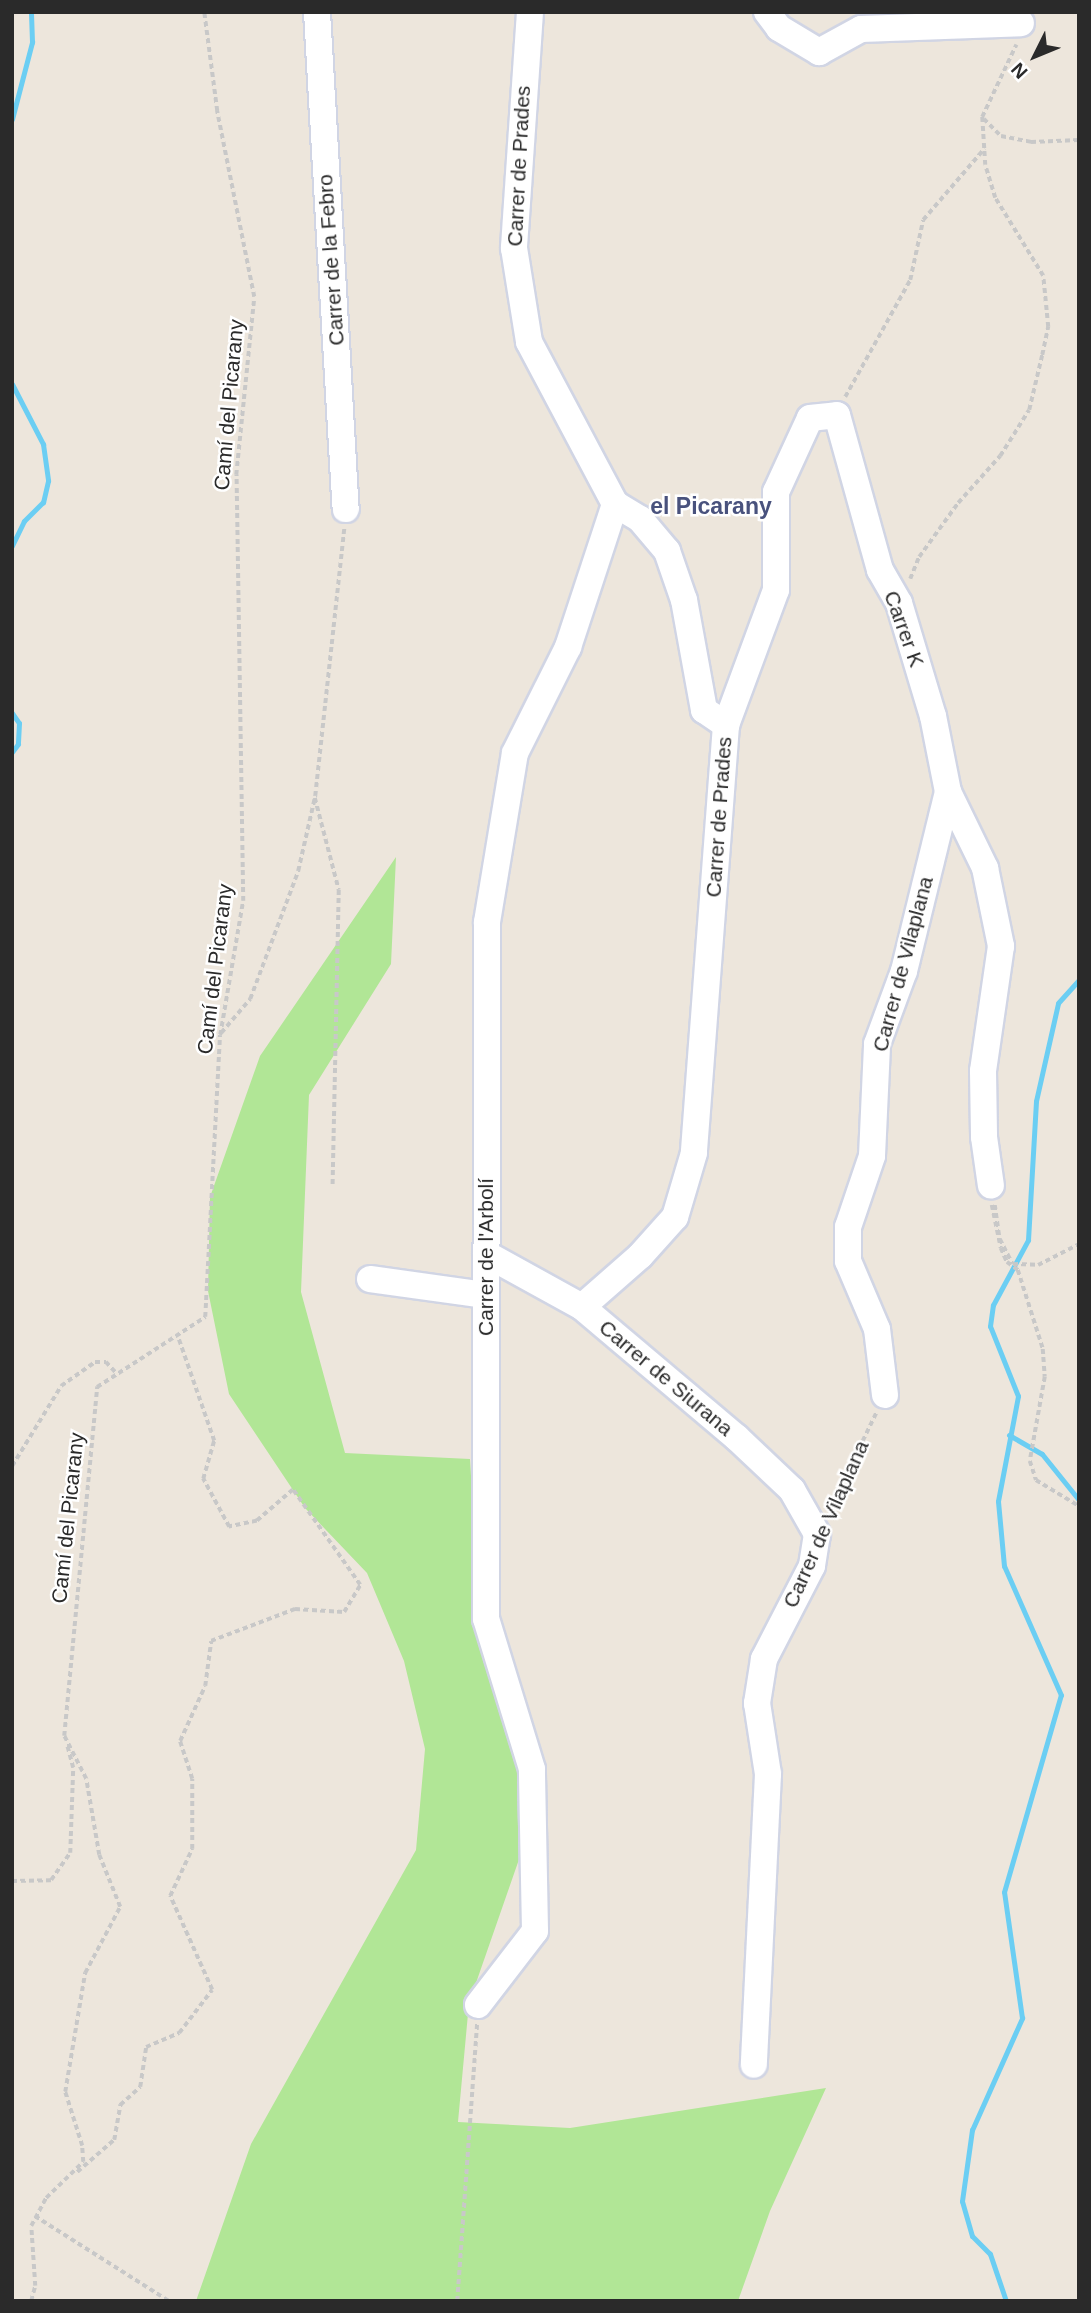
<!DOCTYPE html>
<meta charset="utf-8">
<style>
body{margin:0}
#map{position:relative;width:1091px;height:2313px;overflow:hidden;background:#ede6dc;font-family:Arial,sans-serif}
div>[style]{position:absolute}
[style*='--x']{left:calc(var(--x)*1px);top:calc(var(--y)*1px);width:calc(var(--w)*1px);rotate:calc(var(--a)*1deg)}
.green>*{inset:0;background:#b1e696}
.stream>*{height:5px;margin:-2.5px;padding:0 2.5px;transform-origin:2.5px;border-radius:2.5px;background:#6bcef3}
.path>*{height:3.5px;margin-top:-1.75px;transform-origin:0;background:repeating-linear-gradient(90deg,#c8c8c8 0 5px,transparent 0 8.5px)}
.roads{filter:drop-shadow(2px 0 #d1d5e4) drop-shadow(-2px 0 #d1d5e4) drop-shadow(0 2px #d1d5e4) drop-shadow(0 -2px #d1d5e4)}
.minor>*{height:26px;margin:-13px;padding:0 13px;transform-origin:13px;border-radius:13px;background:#fff}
span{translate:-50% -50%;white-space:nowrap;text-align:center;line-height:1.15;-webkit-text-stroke:5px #fff;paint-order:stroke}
.street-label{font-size:21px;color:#2a2a2a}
.neighbourhood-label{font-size:23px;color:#49527d;font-weight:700}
.frame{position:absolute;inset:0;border:14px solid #2a2a2a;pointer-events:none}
.north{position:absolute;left:1000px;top:21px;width:70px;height:70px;-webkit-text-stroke:5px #fff;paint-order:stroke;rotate:227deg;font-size:19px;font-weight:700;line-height:28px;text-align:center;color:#2a2a2a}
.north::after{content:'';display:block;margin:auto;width:24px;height:32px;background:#2a2a2a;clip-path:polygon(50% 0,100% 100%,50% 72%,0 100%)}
</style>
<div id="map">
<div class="green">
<div style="clip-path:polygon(396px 857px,391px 964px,309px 1095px,301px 1292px,345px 1453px,470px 1459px,481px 1645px,532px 1822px,469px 2003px,458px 2122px,570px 2128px,826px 2088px,770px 2211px,738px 2301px,196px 2301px,251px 2144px,416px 1850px,425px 1749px,404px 1661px,367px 1573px,305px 1508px,229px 1394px,208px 1291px,210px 1197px,260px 1056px)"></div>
</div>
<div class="stream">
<div style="--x:12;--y:119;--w:80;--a:-75.4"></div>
<div style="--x:32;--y:42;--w:30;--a:-92"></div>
<div style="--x:12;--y:384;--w:68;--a:62.7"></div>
<div style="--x:43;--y:444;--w:37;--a:82"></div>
<div style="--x:48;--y:481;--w:22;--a:103"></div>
<div style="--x:43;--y:502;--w:27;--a:135"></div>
<div style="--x:24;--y:521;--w:28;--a:116"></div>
<div style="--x:12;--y:713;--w:12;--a:55"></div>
<div style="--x:19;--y:723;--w:21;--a:93"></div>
<div style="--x:18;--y:744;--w:10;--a:127"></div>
<div style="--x:1009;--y:1435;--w:38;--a:30"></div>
<div style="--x:1042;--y:1454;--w:59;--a:51.2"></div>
<div style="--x:1006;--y:2301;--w:50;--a:-108.8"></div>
<div style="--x:990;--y:2254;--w:25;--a:-135"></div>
<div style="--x:972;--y:2236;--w:36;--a:-106"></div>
<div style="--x:962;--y:2201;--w:72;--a:-82"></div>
<div style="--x:972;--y:2130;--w:123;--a:-65.9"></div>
<div style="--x:1022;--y:2018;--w:127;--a:-98.1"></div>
<div style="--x:1004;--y:1892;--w:205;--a:-73.9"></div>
<div style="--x:1061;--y:1695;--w:141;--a:-113.8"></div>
<div style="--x:1004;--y:1566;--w:65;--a:-95.3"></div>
<div style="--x:998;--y:1501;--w:107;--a:-79.2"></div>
<div style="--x:1018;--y:1396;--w:75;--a:-111.8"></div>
<div style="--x:990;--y:1326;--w:21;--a:-82"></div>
<div style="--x:993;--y:1305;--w:74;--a:-61.7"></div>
<div style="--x:1028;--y:1240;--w:139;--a:-86.7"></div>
<div style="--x:1036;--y:1101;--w:100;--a:-77.3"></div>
<div style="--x:1058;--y:1003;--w:31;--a:-48"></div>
</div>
<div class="path">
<div style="--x:984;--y:119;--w:24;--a:45"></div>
<div style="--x:1001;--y:136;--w:31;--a:11"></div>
<div style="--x:1031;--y:142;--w:48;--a:-2.4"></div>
<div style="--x:845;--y:397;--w:134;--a:-60.9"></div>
<div style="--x:910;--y:280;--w:61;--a:-77.8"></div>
<div style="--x:923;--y:220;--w:94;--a:-49.3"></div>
<div style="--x:910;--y:579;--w:24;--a:-68"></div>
<div style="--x:919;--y:557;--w:67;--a:-54.2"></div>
<div style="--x:958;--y:503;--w:63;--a:-48.2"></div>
<div style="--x:1000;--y:456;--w:54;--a:-57.8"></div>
<div style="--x:1029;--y:410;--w:57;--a:-76.7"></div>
<div style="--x:1042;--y:355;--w:29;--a:-78"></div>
<div style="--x:1048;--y:327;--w:51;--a:-95.6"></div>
<div style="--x:1043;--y:276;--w:92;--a:-121.6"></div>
<div style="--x:995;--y:198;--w:34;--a:-107"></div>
<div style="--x:985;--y:165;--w:48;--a:-93.6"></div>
<div style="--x:982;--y:117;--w:80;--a:-64.7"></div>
<div style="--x:315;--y:798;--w:95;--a:75.4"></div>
<div style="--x:339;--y:890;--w:297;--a:91.2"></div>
<div style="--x:221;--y:1033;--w:45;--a:-49.5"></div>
<div style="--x:250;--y:999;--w:137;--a:-69.4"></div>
<div style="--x:298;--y:871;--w:77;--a:-77.2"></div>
<div style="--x:315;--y:796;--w:270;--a:-83.8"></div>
<div style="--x:992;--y:1205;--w:44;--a:78.2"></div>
<div style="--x:1001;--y:1248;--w:15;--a:67"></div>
<div style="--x:1007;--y:1262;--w:14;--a:36"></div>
<div style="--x:1018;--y:1270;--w:83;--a:72.4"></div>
<div style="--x:1043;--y:1349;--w:28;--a:86"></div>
<div style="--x:1045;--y:1377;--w:85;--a:100.1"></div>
<div style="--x:1030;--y:1461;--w:20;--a:72"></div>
<div style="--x:1036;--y:1480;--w:50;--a:31.2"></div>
<div style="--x:995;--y:1205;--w:34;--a:82"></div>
<div style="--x:1000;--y:1239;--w:28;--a:63"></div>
<div style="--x:1013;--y:1264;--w:25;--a:2"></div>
<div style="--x:1038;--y:1265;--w:46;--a:-27.1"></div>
<div style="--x:12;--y:1466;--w:94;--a:-58.5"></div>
<div style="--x:61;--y:1386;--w:42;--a:-35.2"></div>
<div style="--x:95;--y:1362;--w:11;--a:0"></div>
<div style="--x:106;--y:1362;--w:16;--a:47"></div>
<div style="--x:829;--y:1510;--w:108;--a:-64.1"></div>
<div style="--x:12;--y:1881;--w:39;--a:-1"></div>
<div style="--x:51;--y:1880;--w:33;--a:-55"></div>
<div style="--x:70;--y:1853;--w:85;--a:-88"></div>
<div style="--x:73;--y:1768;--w:24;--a:-105"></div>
<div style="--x:77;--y:2172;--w:49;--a:-40.9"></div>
<div style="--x:114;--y:2140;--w:36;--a:-80"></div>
<div style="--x:120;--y:2105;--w:27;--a:-42"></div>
<div style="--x:140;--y:2087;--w:40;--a:-81.5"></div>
<div style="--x:146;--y:2047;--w:36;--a:-23"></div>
<div style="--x:179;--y:2033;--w:54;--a:-52.5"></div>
<div style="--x:212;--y:1990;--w:103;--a:-114.1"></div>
<div style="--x:170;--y:1896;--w:52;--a:-64.9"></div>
<div style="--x:192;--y:1849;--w:70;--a:-90"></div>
<div style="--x:192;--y:1779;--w:40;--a:-108"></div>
<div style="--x:180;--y:1741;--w:60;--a:-65.6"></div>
<div style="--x:205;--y:1686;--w:45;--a:-82.4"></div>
<div style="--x:211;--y:1641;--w:90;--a:-20.9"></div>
<div style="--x:295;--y:1609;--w:49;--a:3.5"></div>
<div style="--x:344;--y:1612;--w:31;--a:-59"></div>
<div style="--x:360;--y:1585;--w:116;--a:-125.2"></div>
<div style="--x:293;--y:1490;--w:48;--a:139.3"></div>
<div style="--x:257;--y:1521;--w:29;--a:168"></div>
<div style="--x:229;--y:1527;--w:55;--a:-118.4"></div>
<div style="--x:203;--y:1479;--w:40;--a:-74"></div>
<div style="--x:214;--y:1441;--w:112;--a:-109.2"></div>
<div style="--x:35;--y:2216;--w:159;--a:32.4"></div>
<div style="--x:31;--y:2301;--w:16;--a:-75"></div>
<div style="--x:35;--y:2286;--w:60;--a:-93.8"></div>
<div style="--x:31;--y:2226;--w:32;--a:-62"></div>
<div style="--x:46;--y:2198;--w:52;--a:-44.2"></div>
<div style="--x:83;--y:2162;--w:16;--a:-94"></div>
<div style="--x:82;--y:2146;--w:57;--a:-107.5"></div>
<div style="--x:65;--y:2092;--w:121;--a:-80.5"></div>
<div style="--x:85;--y:1973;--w:75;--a:-62.1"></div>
<div style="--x:120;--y:1907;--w:56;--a:-112"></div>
<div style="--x:99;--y:1855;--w:77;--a:-99.7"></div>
<div style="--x:86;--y:1779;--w:48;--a:-117.1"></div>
<div style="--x:64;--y:1736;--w:351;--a:-84.6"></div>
<div style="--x:97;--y:1387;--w:129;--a:-32.9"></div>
<div style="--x:205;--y:1317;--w:282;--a:-87"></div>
<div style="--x:220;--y:1035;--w:136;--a:-80.3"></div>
<div style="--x:243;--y:901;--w:426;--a:-90.9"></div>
<div style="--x:236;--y:475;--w:179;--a:-84.2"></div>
<div style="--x:254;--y:297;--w:190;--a:-101.3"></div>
<div style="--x:217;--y:111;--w:100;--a:-97.5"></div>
<div style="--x:457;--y:2301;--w:278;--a:-85.9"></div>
</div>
<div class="roads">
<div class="minor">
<div style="--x:317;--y:12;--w:498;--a:86.7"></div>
<div style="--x:530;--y:12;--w:237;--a:93.9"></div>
<div style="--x:514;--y:248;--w:95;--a:80.9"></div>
<div style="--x:529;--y:342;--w:183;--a:62"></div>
<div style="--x:615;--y:504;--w:29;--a:31"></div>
<div style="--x:640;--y:519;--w:42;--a:49.8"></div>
<div style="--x:667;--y:551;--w:52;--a:70.9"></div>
<div style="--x:684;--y:600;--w:112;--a:79.7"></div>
<div style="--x:704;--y:710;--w:27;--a:34"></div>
<div style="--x:726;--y:725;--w:429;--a:94.3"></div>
<div style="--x:694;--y:1153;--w:67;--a:106.5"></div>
<div style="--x:675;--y:1217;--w:52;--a:131.9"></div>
<div style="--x:640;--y:1256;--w:77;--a:138.7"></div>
<div style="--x:767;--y:12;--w:20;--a:53"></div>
<div style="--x:779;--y:28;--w:47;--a:31"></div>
<div style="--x:819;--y:52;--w:48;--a:-28.7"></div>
<div style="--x:861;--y:29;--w:160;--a:-2.1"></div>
<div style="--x:726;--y:725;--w:144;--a:-69.7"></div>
<div style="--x:776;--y:590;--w:98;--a:-90"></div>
<div style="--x:776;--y:492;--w:81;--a:-65.3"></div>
<div style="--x:810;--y:418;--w:27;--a:-6"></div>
<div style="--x:837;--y:415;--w:161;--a:74.5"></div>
<div style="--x:880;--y:570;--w:38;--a:60"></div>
<div style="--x:899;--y:603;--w:118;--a:73.3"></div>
<div style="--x:933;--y:716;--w:77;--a:78.8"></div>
<div style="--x:948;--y:792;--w:85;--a:64"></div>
<div style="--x:985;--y:868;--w:80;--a:78.4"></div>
<div style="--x:1001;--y:946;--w:126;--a:98.2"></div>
<div style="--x:983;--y:1071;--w:66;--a:89.1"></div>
<div style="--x:984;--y:1137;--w:49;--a:81.9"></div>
<div style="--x:486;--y:1254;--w:110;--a:28.9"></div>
<div style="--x:582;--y:1307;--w:202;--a:40.2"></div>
<div style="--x:736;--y:1437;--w:77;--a:43.4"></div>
<div style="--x:792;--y:1490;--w:51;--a:60.4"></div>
<div style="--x:817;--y:1534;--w:32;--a:99"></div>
<div style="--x:812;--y:1566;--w:105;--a:117.3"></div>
<div style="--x:764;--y:1659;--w:45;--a:99"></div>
<div style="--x:757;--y:1703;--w:72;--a:81.2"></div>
<div style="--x:768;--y:1774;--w:291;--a:92.8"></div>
<div style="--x:370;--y:1279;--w:117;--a:7.9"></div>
<div style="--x:885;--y:1395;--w:66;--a:-96.9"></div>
<div style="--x:877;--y:1329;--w:74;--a:-113.1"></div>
<div style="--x:848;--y:1261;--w:34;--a:-90"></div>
<div style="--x:848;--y:1227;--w:75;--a:-71.3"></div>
<div style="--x:872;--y:1156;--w:112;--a:-87.4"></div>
<div style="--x:877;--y:1044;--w:78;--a:-69.7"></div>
<div style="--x:904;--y:971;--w:184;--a:-76.2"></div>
<div style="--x:478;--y:2005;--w:93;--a:-52.4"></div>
<div style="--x:535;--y:1931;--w:162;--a:-91.1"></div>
<div style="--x:532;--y:1769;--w:157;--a:-107"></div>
<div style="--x:486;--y:1619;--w:697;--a:-89.92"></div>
<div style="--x:487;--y:922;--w:171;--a:-80.6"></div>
<div style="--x:515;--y:753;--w:119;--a:-63.4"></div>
<div style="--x:568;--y:647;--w:151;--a:-71.8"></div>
</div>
</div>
<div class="street-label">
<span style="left:519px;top:166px;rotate:-87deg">Carrer de Prades</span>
<span style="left:331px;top:260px;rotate:-94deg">Carrer de la Febro</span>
<span style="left:229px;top:405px;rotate:-85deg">Camí del Picarany</span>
<span style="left:904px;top:629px;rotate:70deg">Carrer K</span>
<span style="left:719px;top:817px;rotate:-86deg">Carrer de Prades</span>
<span style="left:903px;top:964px;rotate:-75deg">Carrer de Vilaplana</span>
<span style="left:215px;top:969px;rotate:-83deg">Camí del Picarany</span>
<span style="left:486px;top:1257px;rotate:-90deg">Carrer de l'Arbolí</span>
<span style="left:666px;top:1378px;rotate:40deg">Carrer de Siurana</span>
<span style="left:68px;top:1518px;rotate:-84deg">Camí del Picarany</span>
<span style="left:826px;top:1524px;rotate:-66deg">Carrer de Vilaplana</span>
</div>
<div class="neighbourhood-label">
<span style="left:711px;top:506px">el Picarany</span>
</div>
<div class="frame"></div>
<div class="north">N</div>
</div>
